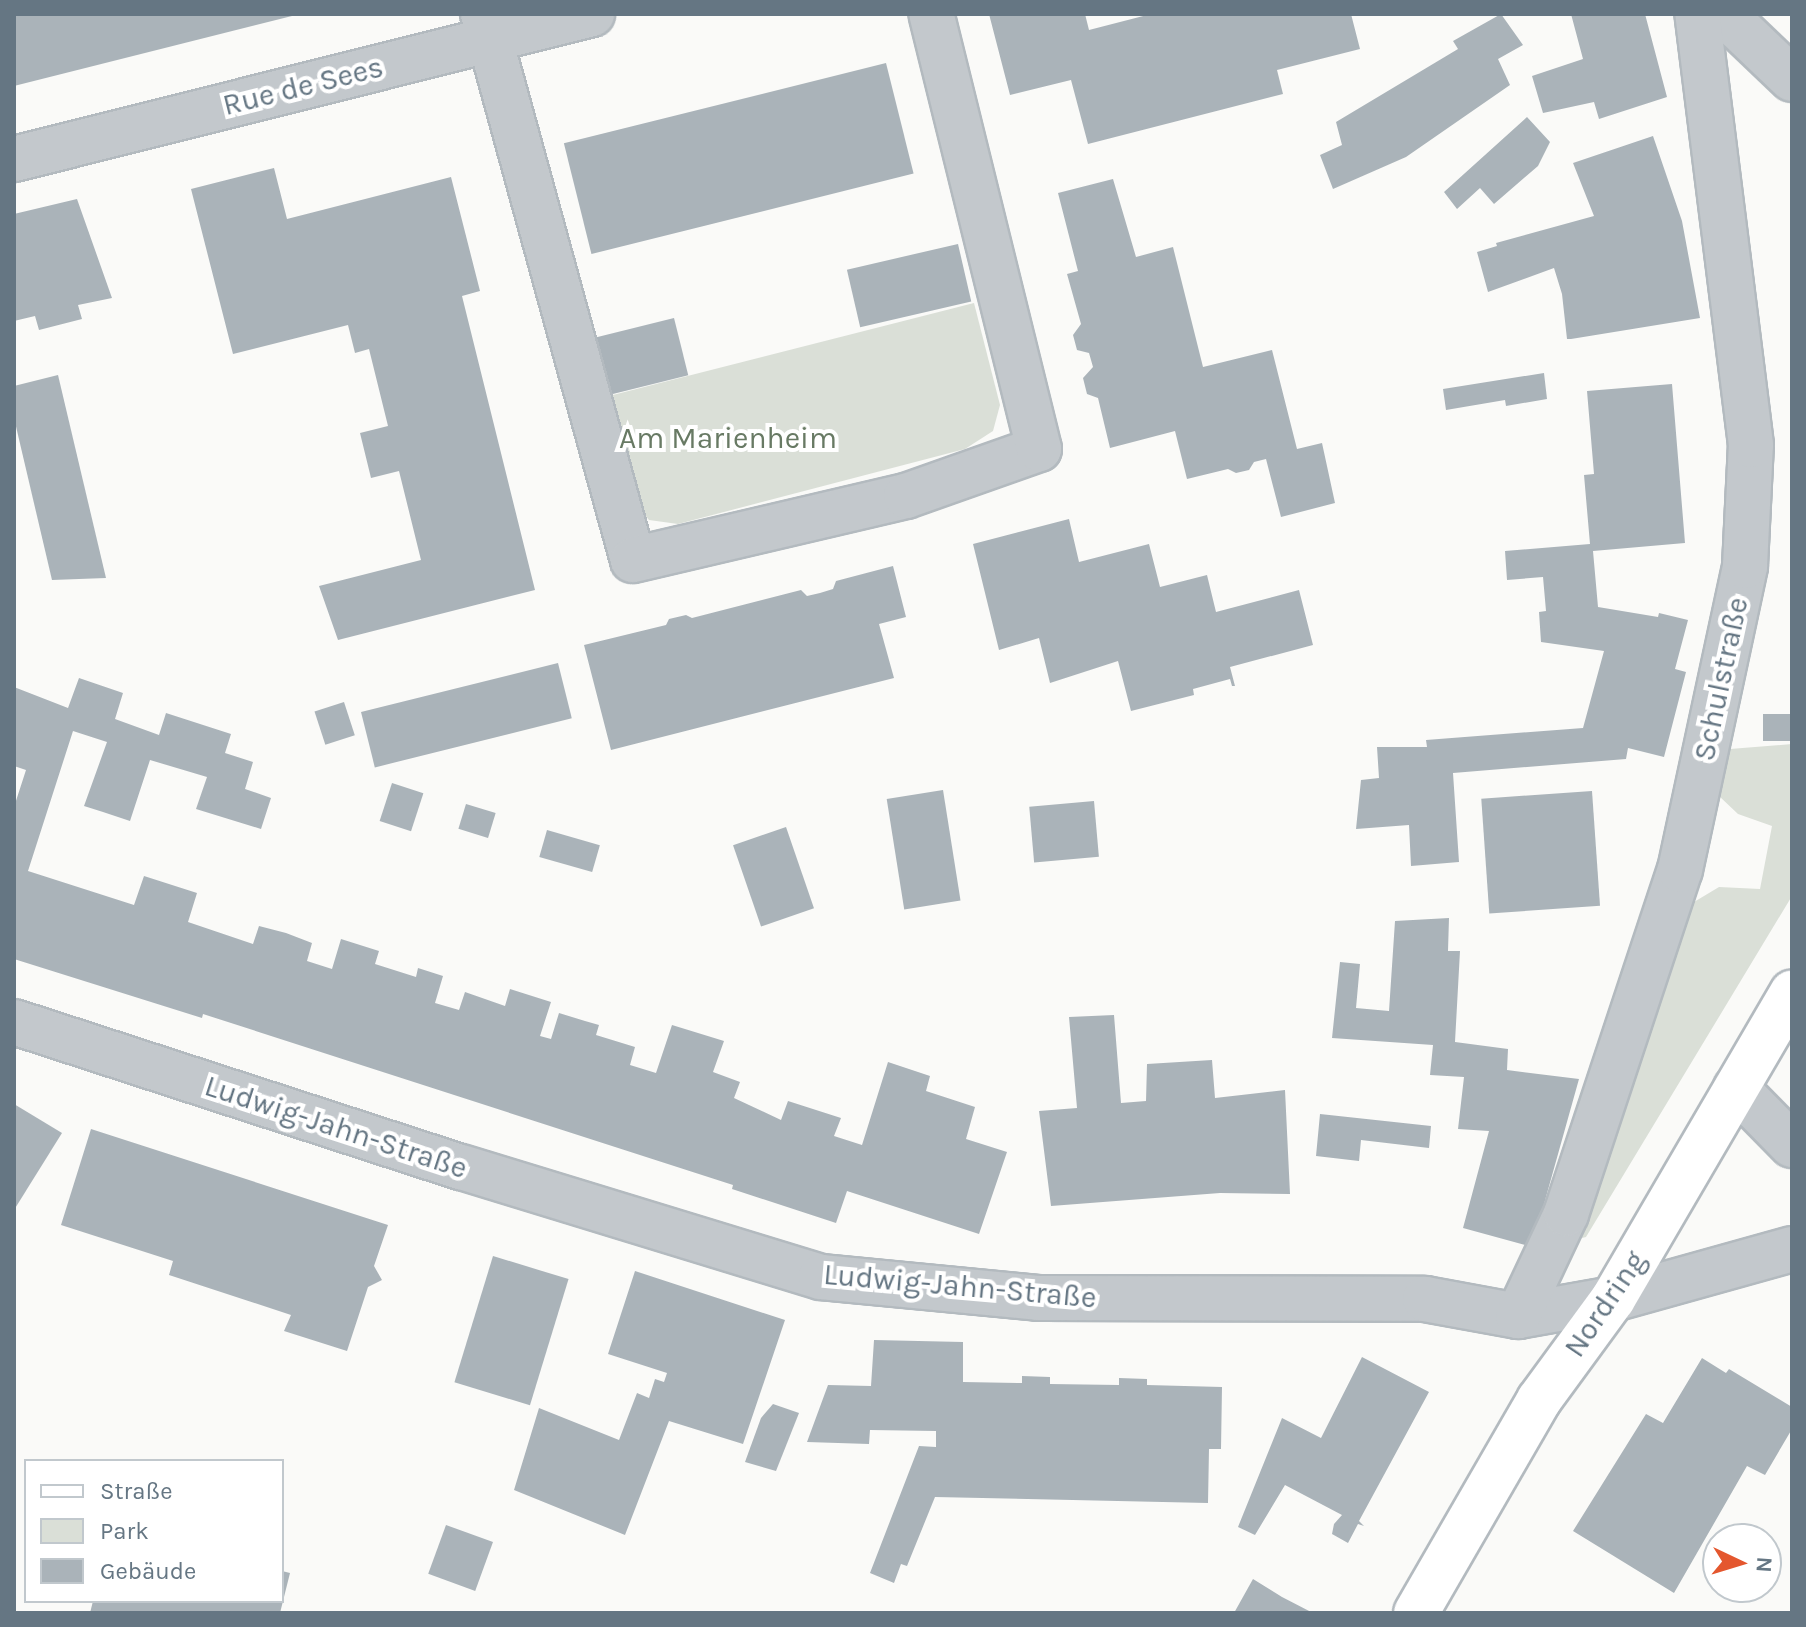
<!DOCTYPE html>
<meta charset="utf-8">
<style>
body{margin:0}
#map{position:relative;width:1806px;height:1627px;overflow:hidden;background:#fafaf8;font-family:Karla,sans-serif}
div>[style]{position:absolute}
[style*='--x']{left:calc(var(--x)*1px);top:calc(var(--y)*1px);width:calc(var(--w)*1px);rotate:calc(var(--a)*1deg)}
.green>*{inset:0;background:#dadfd7}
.building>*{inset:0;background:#aab3b9;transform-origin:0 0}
.roads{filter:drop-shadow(2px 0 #b3babf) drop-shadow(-2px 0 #b3babf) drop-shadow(0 2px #b3babf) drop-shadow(0 -2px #b3babf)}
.street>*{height:44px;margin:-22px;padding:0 22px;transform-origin:22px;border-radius:22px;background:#c3c8cc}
.secondary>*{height:44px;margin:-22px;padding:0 22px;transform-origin:22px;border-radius:22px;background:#fff}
span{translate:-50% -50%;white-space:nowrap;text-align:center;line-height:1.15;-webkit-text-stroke:8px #fff;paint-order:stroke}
.street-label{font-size:30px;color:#657683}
.park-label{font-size:30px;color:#687a64}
.frame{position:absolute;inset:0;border:16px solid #657683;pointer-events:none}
.legend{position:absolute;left:24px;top:1459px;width:260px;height:144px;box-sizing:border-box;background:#fff;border:2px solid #c1c8cd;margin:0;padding:10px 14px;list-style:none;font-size:24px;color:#657683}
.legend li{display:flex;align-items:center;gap:16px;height:40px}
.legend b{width:40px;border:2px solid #c1c8cd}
.north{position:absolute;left:1702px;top:1523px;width:80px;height:80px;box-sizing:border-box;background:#fff;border:2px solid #c1c8cd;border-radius:50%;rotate:94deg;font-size:22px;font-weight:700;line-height:32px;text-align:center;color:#657683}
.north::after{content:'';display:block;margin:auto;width:28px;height:36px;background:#e4572e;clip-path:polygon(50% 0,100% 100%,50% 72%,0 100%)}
</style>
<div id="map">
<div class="green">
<div style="clip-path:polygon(974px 303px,1000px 405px,993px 431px,965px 449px,678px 524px,649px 520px,631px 497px,605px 397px)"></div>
<div style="clip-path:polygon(1792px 744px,1792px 896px,1586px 1237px,1578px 1239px,1623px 1088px,1689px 905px,1719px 887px,1760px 889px,1772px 826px,1738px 814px,1719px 796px,1730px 749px)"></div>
</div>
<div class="building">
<div style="clip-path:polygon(14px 14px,296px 14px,296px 15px,14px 86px)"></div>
<div style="clip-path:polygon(989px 14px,1085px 14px,1089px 30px,1151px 14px,1351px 14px,1360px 49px,1277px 70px,1283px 94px,1088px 144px,1071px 80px,1010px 95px)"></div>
<div style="clip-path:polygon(1501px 14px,1523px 45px,1498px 59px,1510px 85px,1406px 157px,1333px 189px,1320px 155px,1342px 145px,1336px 122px,1458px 49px,1453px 41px)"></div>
<div style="clip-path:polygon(1571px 14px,1645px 14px,1667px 97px,1599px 119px,1594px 102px,1543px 113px,1532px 76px,1583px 59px)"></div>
<div style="left:886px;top:63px;width:114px;height:332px;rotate:76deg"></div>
<div style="clip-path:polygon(1527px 117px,1550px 142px,1538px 166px,1494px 204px,1480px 188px,1457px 209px,1444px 192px)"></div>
<div style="clip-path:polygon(1653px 136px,1682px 221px,1700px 318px,1571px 339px,1567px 339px,1562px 294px,1554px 268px,1488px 292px,1477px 252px,1497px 246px,1496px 243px,1594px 216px,1573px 163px)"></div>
<div style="clip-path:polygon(274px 168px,287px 219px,451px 177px,480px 291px,462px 296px,535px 590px,338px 640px,319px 586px,421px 560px,399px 471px,371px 478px,360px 433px,388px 426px,369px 349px,355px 353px,348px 325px,233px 354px,191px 189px)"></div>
<div style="clip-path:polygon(1113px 179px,1136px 257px,1173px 247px,1203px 367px,1272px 350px,1297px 449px,1322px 443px,1335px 503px,1281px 517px,1266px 459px,1254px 462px,1249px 470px,1236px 473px,1228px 469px,1187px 479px,1175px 431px,1110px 448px,1098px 398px,1087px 394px,1083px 378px,1093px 367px,1089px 353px,1077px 350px,1073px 335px,1081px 324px,1067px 274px,1078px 271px,1058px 193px)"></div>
<div style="clip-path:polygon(77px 199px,112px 298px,78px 305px,82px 319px,39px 330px,35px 316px,14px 321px,14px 214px)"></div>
<div style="left:958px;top:244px;width:59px;height:114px;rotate:77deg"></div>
<div style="left:674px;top:318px;width:59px;height:86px;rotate:76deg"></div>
<div style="clip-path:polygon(1544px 373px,1547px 399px,1506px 406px,1505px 400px,1446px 410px,1443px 389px)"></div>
<div style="clip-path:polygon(58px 375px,106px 578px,52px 580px,14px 418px,14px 386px)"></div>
<div style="clip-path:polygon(1672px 384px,1685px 543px,1593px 551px,1598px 607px,1658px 617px,1659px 613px,1688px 620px,1675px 669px,1686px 672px,1664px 757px,1628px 748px,1626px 759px,1453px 773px,1459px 862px,1411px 866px,1409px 825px,1356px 829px,1361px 780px,1379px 778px,1377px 747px,1427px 747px,1426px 740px,1583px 728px,1604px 651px,1541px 642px,1539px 612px,1546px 611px,1543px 577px,1507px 580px,1505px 551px,1590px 544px,1584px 475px,1594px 474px,1587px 391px)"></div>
<div style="clip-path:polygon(1069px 519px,1079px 562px,1149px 544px,1160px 587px,1207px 575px,1216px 612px,1299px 590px,1313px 645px,1230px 667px,1235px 686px,1232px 686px,1230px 679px,1193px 689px,1194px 695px,1131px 711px,1118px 661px,1050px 683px,1039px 638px,999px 650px,973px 544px)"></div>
<div style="clip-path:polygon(893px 566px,906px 617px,879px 624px,894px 678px,611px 750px,584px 645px,666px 625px,669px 619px,686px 615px,692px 618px,801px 590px,807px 596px,820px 593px,833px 589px,836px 581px)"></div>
<div style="left:558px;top:663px;width:57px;height:203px;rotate:76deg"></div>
<div style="clip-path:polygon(79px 678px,123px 693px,115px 719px,159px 735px,166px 713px,231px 734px,225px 753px,253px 762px,245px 789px,271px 798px,261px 829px,196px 809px,207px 777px,150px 760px,130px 821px,103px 812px,84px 806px,107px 742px,73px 731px,28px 871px,134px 905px,144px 876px,197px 893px,188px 922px,253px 944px,259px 926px,286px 933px,312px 943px,307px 961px,332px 969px,341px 939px,379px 951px,375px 964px,416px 977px,418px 968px,443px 976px,435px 1003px,459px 1010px,465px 992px,505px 1006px,510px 989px,551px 1002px,540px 1036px,551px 1039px,559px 1013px,585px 1021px,599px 1025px,596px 1035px,635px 1047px,630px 1065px,656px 1073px,672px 1025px,724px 1041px,713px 1072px,740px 1082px,734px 1098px,781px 1120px,788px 1101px,841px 1118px,834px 1136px,862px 1145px,888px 1062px,930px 1076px,926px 1091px,975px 1107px,966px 1139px,1007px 1152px,979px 1234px,847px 1191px,836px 1223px,732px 1189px,733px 1185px,203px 1014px,202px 1018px,14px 959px,14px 807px,26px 770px,14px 766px,14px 687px,68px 708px)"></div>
<div style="left:344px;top:702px;width:35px;height:31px;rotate:72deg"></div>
<div style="left:1792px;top:714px;width:27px;height:29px;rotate:90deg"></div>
<div style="left:392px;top:783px;width:33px;height:40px;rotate:18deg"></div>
<div style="left:943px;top:790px;width:112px;height:57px;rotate:81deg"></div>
<div style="left:1592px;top:791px;width:115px;height:111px;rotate:86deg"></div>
<div style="left:1094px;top:801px;width:56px;height:65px;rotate:85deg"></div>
<div style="left:466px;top:804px;width:31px;height:26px;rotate:17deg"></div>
<div style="left:786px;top:827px;width:86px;height:56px;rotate:71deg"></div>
<div style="left:547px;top:830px;width:55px;height:28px;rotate:16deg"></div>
<div style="clip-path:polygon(1449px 918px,1448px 951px,1460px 951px,1455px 1042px,1508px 1049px,1507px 1070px,1579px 1079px,1532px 1247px,1463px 1228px,1489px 1131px,1458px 1129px,1464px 1077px,1430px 1075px,1433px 1045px,1332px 1038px,1340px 962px,1360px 964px,1356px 1008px,1389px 1011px,1395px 921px)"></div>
<div style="clip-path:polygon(1114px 1015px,1121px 1103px,1146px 1101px,1147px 1064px,1212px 1060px,1215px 1098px,1285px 1090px,1290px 1194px,1220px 1193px,1051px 1206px,1039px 1111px,1077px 1108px,1069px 1017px)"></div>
<div style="clip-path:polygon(14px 1104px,62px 1133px,14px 1210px)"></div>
<div style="clip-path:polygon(1320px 1114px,1431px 1126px,1429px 1148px,1361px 1140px,1359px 1161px,1316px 1156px)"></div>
<div style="clip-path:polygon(91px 1129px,388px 1225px,374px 1266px,382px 1280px,368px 1287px,347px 1351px,284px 1331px,291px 1315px,169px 1275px,173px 1261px,61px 1225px)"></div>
<div style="left:493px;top:1256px;width:79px;height:132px;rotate:17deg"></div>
<div style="clip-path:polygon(635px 1271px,785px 1320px,743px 1444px,669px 1421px,625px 1535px,514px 1490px,539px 1408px,619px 1440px,637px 1393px,649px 1398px,655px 1379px,664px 1382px,667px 1373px,608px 1354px)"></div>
<div style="clip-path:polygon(874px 1340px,963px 1342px,963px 1382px,1022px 1383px,1022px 1376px,1050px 1377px,1050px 1384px,1119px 1385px,1119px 1378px,1147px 1379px,1147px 1385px,1222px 1387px,1221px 1449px,1209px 1449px,1208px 1503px,935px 1497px,907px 1566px,901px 1564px,894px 1583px,870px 1573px,919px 1446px,936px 1447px,936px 1431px,870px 1430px,869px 1444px,807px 1442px,828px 1385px,871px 1386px)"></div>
<div style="clip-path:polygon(1362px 1357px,1429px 1392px,1359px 1521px,1364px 1526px,1358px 1524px,1348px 1543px,1332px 1534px,1334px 1524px,1342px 1515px,1285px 1485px,1255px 1535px,1238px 1527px,1282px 1418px,1321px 1438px)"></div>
<div style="clip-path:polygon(1702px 1358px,1726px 1373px,1729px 1369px,1792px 1407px,1792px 1429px,1765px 1475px,1747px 1466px,1674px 1593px,1573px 1531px,1646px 1414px,1663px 1423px)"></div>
<div style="clip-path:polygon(773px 1404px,799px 1413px,776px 1471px,745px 1462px,761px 1418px)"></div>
<div style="left:446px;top:1525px;width:50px;height:52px;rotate:20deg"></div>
<div style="clip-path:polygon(282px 1571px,290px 1573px,280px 1613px,90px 1613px,93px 1601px,282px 1601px)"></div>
<div style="clip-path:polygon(1253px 1579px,1282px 1597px,1313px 1613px,1234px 1613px)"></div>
</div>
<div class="roads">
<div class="street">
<div style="--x:483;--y:14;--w:566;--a:74.64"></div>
<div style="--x:633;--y:560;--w:280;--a:-13.2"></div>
<div style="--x:906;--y:496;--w:141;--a:-19.5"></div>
<div style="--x:1039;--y:449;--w:448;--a:-103.9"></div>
<div style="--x:1724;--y:14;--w:94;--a:43.7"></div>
<div style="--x:14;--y:159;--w:596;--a:-14.08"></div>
<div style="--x:14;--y:1022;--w:470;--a:18"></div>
<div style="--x:461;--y:1167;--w:376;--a:17"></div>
<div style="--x:821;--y:1277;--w:218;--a:5.5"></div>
<div style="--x:1038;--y:1298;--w:387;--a:0.1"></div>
<div style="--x:1425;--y:1299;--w:95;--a:10.4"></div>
<div style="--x:1518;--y:1316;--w:97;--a:-10.1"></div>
<div style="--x:1613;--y:1299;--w:186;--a:-15.6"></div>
<div style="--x:1736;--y:1088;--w:80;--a:45.5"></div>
<div style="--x:1518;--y:1316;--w:113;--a:-64.8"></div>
<div style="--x:1566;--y:1214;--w:362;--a:-71.7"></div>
<div style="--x:1680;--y:870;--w:311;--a:-77.9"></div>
<div style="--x:1745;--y:566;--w:121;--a:-87.2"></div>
<div style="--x:1751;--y:445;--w:434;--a:-97.1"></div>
</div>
<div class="secondary">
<div style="--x:1416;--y:1613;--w:246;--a:-60"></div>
<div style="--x:1539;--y:1400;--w:125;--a:-53.8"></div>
<div style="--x:1613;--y:1299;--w:355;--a:-59.7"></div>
</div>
</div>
<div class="street-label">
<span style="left:303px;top:86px;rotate:-14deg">Rue de Sees</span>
<span style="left:1721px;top:679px;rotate:-78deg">Schulstraße</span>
<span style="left:336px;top:1127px;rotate:18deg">Ludwig-Jahn-Straße</span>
<span style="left:960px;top:1286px;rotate:5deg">Ludwig-Jahn-Straße</span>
<span style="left:1605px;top:1304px;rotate:-56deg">Nordring</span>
</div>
<div class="park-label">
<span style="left:728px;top:438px">Am Marienheim</span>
</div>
<div class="frame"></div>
<ul class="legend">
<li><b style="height:10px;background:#fff"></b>Straße</li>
<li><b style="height:22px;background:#dadfd7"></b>Park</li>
<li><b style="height:22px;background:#aab3b9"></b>Gebäude</li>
</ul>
<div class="north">N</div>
</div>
